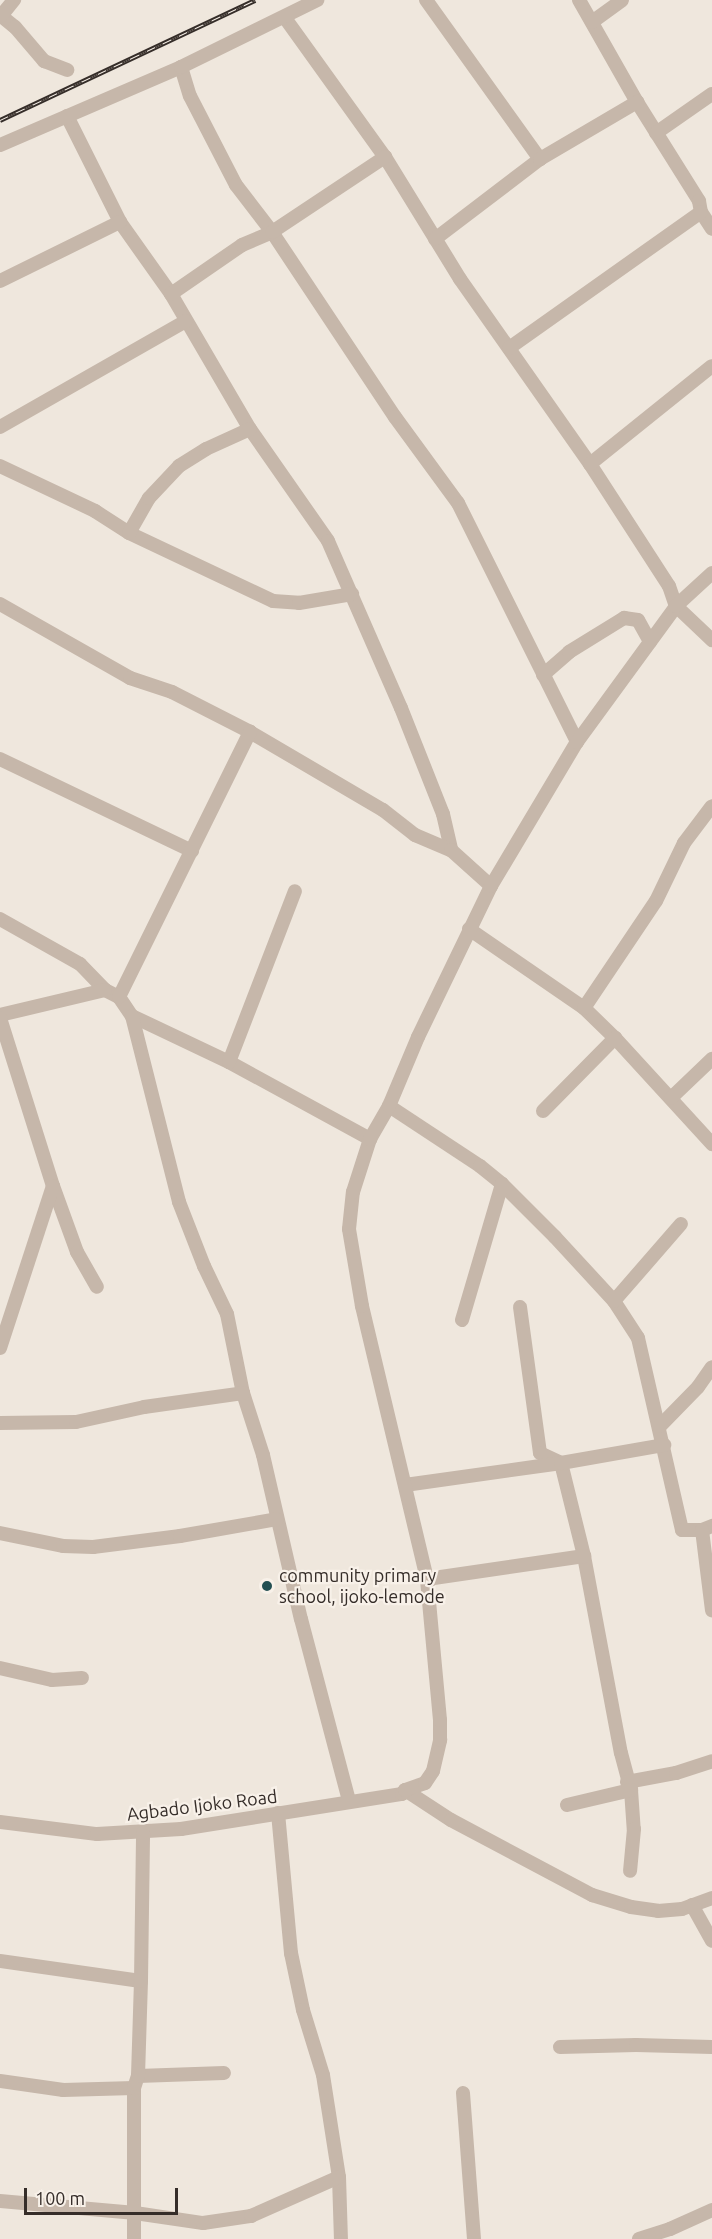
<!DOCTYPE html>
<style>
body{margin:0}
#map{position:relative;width:712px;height:2239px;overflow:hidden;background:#efe7dd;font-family:Ubuntu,sans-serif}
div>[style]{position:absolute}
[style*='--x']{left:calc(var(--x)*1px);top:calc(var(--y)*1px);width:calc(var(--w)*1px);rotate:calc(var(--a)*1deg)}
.minor>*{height:14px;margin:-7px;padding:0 7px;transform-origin:7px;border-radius:7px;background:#c6b7aa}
.rail>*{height:5px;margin-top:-2.5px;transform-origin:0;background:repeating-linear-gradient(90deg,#f8f1e9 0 9px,#352d29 0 18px);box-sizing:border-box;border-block:2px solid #352d29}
.dots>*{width:16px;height:16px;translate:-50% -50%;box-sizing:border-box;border:3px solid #f8f1e9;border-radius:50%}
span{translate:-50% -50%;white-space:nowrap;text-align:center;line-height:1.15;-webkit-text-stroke:4.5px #f8f1e9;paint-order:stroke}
.poi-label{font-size:18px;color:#352d29}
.left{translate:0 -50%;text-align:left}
.street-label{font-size:18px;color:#352d29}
.scale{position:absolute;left:24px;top:2188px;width:154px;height:27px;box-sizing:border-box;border:3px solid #352d29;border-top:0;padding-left:8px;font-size:18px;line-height:21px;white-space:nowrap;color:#352d29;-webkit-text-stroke:4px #f8f1e9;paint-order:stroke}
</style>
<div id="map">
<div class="minor">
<div style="--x:426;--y:0;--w:196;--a:54.4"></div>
<div style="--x:579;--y:0;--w:117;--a:60.4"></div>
<div style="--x:637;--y:102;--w:117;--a:57.9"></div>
<div style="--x:699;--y:201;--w:11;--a:80"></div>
<div style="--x:701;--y:212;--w:20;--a:57"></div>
<div style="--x:0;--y:15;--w:19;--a:39"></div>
<div style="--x:15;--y:27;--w:45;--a:49.5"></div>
<div style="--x:44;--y:61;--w:25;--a:21"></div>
<div style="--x:1;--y:16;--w:21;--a:-51"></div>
<div style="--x:285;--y:18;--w:171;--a:54.3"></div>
<div style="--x:385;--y:157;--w:143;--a:58.4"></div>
<div style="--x:460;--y:279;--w:226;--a:54.9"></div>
<div style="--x:590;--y:464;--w:145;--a:57.1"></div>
<div style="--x:669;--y:586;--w:21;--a:71"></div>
<div style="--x:676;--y:606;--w:50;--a:43.4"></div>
<div style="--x:592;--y:22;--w:37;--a:-36"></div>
<div style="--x:181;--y:67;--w:30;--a:73"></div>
<div style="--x:190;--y:96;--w:100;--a:62.7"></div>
<div style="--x:236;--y:185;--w:59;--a:52.5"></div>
<div style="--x:272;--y:232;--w:222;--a:56.4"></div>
<div style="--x:395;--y:417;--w:107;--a:53.8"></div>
<div style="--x:458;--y:503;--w:267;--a:63.5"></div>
<div style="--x:67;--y:116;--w:119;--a:63.4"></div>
<div style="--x:120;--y:222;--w:88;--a:54.7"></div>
<div style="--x:171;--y:294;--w:156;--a:59.7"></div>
<div style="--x:250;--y:429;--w:136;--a:55.1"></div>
<div style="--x:328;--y:541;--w:182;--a:66.4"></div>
<div style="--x:401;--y:708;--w:114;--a:68.4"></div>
<div style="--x:443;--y:814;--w:37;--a:77"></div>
<div style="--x:656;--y:133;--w:68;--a:-34.9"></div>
<div style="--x:0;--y:145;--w:197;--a:-23.3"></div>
<div style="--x:181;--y:67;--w:152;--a:-26.2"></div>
<div style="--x:435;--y:239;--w:132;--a:-37.3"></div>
<div style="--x:540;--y:159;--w:113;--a:-30.4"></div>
<div style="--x:0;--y:281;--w:134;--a:-26.2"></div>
<div style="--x:171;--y:294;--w:86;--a:-34.6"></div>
<div style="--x:242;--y:245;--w:33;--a:-23"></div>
<div style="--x:272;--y:232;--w:136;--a:-33.6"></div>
<div style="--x:509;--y:348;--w:235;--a:-35.3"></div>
<div style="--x:0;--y:427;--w:214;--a:-29.7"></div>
<div style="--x:590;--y:464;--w:156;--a:-38.8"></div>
<div style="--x:0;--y:466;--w:105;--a:25.3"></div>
<div style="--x:95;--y:511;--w:40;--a:32.9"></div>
<div style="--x:129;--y:533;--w:159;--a:25.3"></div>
<div style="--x:273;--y:601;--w:26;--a:4"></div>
<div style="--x:299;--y:603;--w:54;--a:-9.6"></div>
<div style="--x:129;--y:533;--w:40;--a:-60.3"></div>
<div style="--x:149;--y:498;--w:44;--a:-46.8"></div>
<div style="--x:179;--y:466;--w:32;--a:-32"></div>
<div style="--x:206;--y:449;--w:48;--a:-24.4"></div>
<div style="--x:0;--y:604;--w:150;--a:29.6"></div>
<div style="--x:130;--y:678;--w:44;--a:18.4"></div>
<div style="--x:172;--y:692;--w:88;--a:27.1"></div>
<div style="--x:250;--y:732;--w:154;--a:30.4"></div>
<div style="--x:383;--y:810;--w:41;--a:38"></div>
<div style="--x:415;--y:835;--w:39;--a:23"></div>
<div style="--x:451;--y:850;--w:54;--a:42"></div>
<div style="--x:543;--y:675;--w:35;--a:-41"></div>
<div style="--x:569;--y:652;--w:65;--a:-31.7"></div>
<div style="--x:624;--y:618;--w:14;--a:8"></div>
<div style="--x:638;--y:620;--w:25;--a:61"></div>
<div style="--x:0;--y:759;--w:213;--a:25.6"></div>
<div style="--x:0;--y:919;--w:92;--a:29.4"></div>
<div style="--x:80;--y:964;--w:36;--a:46"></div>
<div style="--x:105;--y:990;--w:16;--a:27"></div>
<div style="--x:119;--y:997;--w:23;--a:56"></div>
<div style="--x:132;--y:1016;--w:107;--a:25.4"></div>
<div style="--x:229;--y:1062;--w:161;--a:28.6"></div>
<div style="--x:469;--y:929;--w:140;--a:34.5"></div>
<div style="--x:584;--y:1008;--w:43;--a:44.1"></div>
<div style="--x:615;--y:1038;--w:144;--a:47.5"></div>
<div style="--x:119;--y:997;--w:296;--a:-63.7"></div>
<div style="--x:584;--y:1008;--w:129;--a:-56.1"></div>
<div style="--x:656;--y:901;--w:64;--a:-64.2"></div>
<div style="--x:684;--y:843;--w:46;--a:-52.9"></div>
<div style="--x:0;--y:1015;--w:108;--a:-13.4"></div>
<div style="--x:132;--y:1016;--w:192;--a:75.8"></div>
<div style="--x:179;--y:1202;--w:69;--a:68.7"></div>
<div style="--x:204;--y:1266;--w:53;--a:64.4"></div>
<div style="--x:227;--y:1314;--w:81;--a:78.6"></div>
<div style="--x:243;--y:1393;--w:65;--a:72.1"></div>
<div style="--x:263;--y:1455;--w:168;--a:77"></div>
<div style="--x:301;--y:1619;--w:188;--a:75.2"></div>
<div style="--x:0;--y:1018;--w:176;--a:72.5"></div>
<div style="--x:53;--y:1186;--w:70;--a:70"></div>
<div style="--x:77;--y:1252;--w:40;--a:60.3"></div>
<div style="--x:229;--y:1062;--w:183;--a:-68.9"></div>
<div style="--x:671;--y:1098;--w:57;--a:-43.6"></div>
<div style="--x:389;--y:1106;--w:109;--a:33.4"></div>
<div style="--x:480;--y:1166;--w:28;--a:39"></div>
<div style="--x:502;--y:1184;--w:75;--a:45"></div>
<div style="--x:555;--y:1237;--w:87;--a:47.3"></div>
<div style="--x:614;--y:1301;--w:44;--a:57"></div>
<div style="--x:638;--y:1338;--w:197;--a:77.1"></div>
<div style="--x:682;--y:1530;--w:20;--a:0"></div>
<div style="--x:702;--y:1530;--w:11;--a:-22"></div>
<div style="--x:543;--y:1111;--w:103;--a:-45.4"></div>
<div style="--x:614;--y:1301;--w:102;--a:-49"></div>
<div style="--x:520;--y:1307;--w:147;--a:82.2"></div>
<div style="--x:540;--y:1453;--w:23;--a:25"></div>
<div style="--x:561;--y:1463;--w:96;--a:76.1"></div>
<div style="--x:584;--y:1556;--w:200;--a:79.4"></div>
<div style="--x:621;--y:1753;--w:38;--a:75"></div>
<div style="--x:631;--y:1790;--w:39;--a:86"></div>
<div style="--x:634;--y:1829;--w:42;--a:95.4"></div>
<div style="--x:462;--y:1320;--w:142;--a:-73.6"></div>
<div style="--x:0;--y:1348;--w:170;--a:-71.9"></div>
<div style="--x:0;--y:1423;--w:76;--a:-0.8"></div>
<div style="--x:76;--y:1422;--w:70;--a:-12.4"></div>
<div style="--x:144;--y:1407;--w:100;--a:-8"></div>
<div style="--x:660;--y:1426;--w:54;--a:-45.7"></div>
<div style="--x:698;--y:1387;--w:24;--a:-55"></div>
<div style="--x:405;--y:1485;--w:158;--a:-8"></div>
<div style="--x:561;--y:1463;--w:105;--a:-9.9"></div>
<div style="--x:702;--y:1530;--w:81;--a:82.9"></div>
<div style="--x:0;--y:1533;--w:64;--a:11.7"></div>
<div style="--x:63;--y:1546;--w:30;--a:2"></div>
<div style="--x:93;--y:1547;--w:88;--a:-7.2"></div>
<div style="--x:180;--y:1536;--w:98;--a:-9.9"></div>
<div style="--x:427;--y:1579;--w:159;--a:-8.3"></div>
<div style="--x:0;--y:1668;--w:53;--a:13"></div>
<div style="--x:52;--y:1680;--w:30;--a:-4"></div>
<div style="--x:627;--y:1782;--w:50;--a:-10.4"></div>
<div style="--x:676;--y:1773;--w:38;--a:-18"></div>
<div style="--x:405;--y:1790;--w:55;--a:33.1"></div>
<div style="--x:451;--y:1820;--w:160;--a:28"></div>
<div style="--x:592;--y:1895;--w:41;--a:17.1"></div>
<div style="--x:631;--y:1907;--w:27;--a:8"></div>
<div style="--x:658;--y:1911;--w:24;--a:-5"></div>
<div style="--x:682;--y:1909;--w:32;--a:-20"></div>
<div style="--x:567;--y:1805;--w:66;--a:-13.2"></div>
<div style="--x:278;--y:1813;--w:141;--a:84.7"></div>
<div style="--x:291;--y:1953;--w:58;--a:78.1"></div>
<div style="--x:303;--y:2010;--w:68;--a:72.9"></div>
<div style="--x:323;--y:2075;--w:103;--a:81.1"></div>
<div style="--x:339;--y:2177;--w:62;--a:88.2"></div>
<div style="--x:0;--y:1822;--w:98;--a:7.1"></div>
<div style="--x:97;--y:1834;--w:84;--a:-3.4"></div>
<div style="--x:181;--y:1829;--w:224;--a:-9"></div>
<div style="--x:402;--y:1794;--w:5;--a:-53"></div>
<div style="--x:405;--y:1790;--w:21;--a:-19"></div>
<div style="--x:425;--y:1783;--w:14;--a:-56"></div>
<div style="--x:433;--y:1771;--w:32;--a:-77"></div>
<div style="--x:440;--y:1740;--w:20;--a:-90"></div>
<div style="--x:440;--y:1720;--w:142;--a:-95.3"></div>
<div style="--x:427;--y:1579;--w:281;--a:-103.4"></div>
<div style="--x:362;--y:1306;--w:78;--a:-99.6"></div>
<div style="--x:349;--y:1229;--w:37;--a:-84"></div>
<div style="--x:353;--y:1192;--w:56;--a:-72.2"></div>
<div style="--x:370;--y:1139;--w:38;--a:-60"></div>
<div style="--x:389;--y:1106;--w:75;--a:-67.2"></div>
<div style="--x:418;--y:1037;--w:168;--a:-64.2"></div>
<div style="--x:491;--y:886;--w:168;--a:-59.2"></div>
<div style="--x:577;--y:742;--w:168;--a:-53.9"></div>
<div style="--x:676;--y:606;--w:49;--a:-42.5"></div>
<div style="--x:692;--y:1905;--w:41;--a:60.9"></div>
<div style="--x:0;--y:1961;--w:142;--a:8.1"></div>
<div style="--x:560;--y:2047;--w:76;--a:-1.5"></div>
<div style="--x:636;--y:2045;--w:76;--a:1.5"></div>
<div style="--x:138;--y:2076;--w:86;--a:-2"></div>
<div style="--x:0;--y:2081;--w:64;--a:8.1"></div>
<div style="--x:63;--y:2090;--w:71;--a:-1.6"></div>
<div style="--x:463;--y:2093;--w:146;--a:85.7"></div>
<div style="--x:0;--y:2201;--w:136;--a:5.1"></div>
<div style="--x:135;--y:2213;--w:69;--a:8.4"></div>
<div style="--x:203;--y:2223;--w:49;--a:-8.3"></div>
<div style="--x:251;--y:2216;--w:96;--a:-23.9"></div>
<div style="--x:134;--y:2239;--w:151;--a:-90"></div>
<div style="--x:134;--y:2088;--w:13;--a:-72"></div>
<div style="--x:138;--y:2076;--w:95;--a:-88.2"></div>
<div style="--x:141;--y:1981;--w:148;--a:-89.2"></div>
<div style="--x:639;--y:2239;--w:33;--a:-18"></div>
<div style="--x:670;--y:2229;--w:46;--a:-24.3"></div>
</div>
<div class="rail">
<div style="--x:0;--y:120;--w:282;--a:-25.2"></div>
</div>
<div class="dots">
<div style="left:267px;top:1586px;background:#234f52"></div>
</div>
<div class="poi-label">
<span class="left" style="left:279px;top:1586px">community primary<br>school, ijoko-lemode</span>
</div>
<div class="street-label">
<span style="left:202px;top:1805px;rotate:-7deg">Agbado Ijoko Road</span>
</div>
<div class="scale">100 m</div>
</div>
